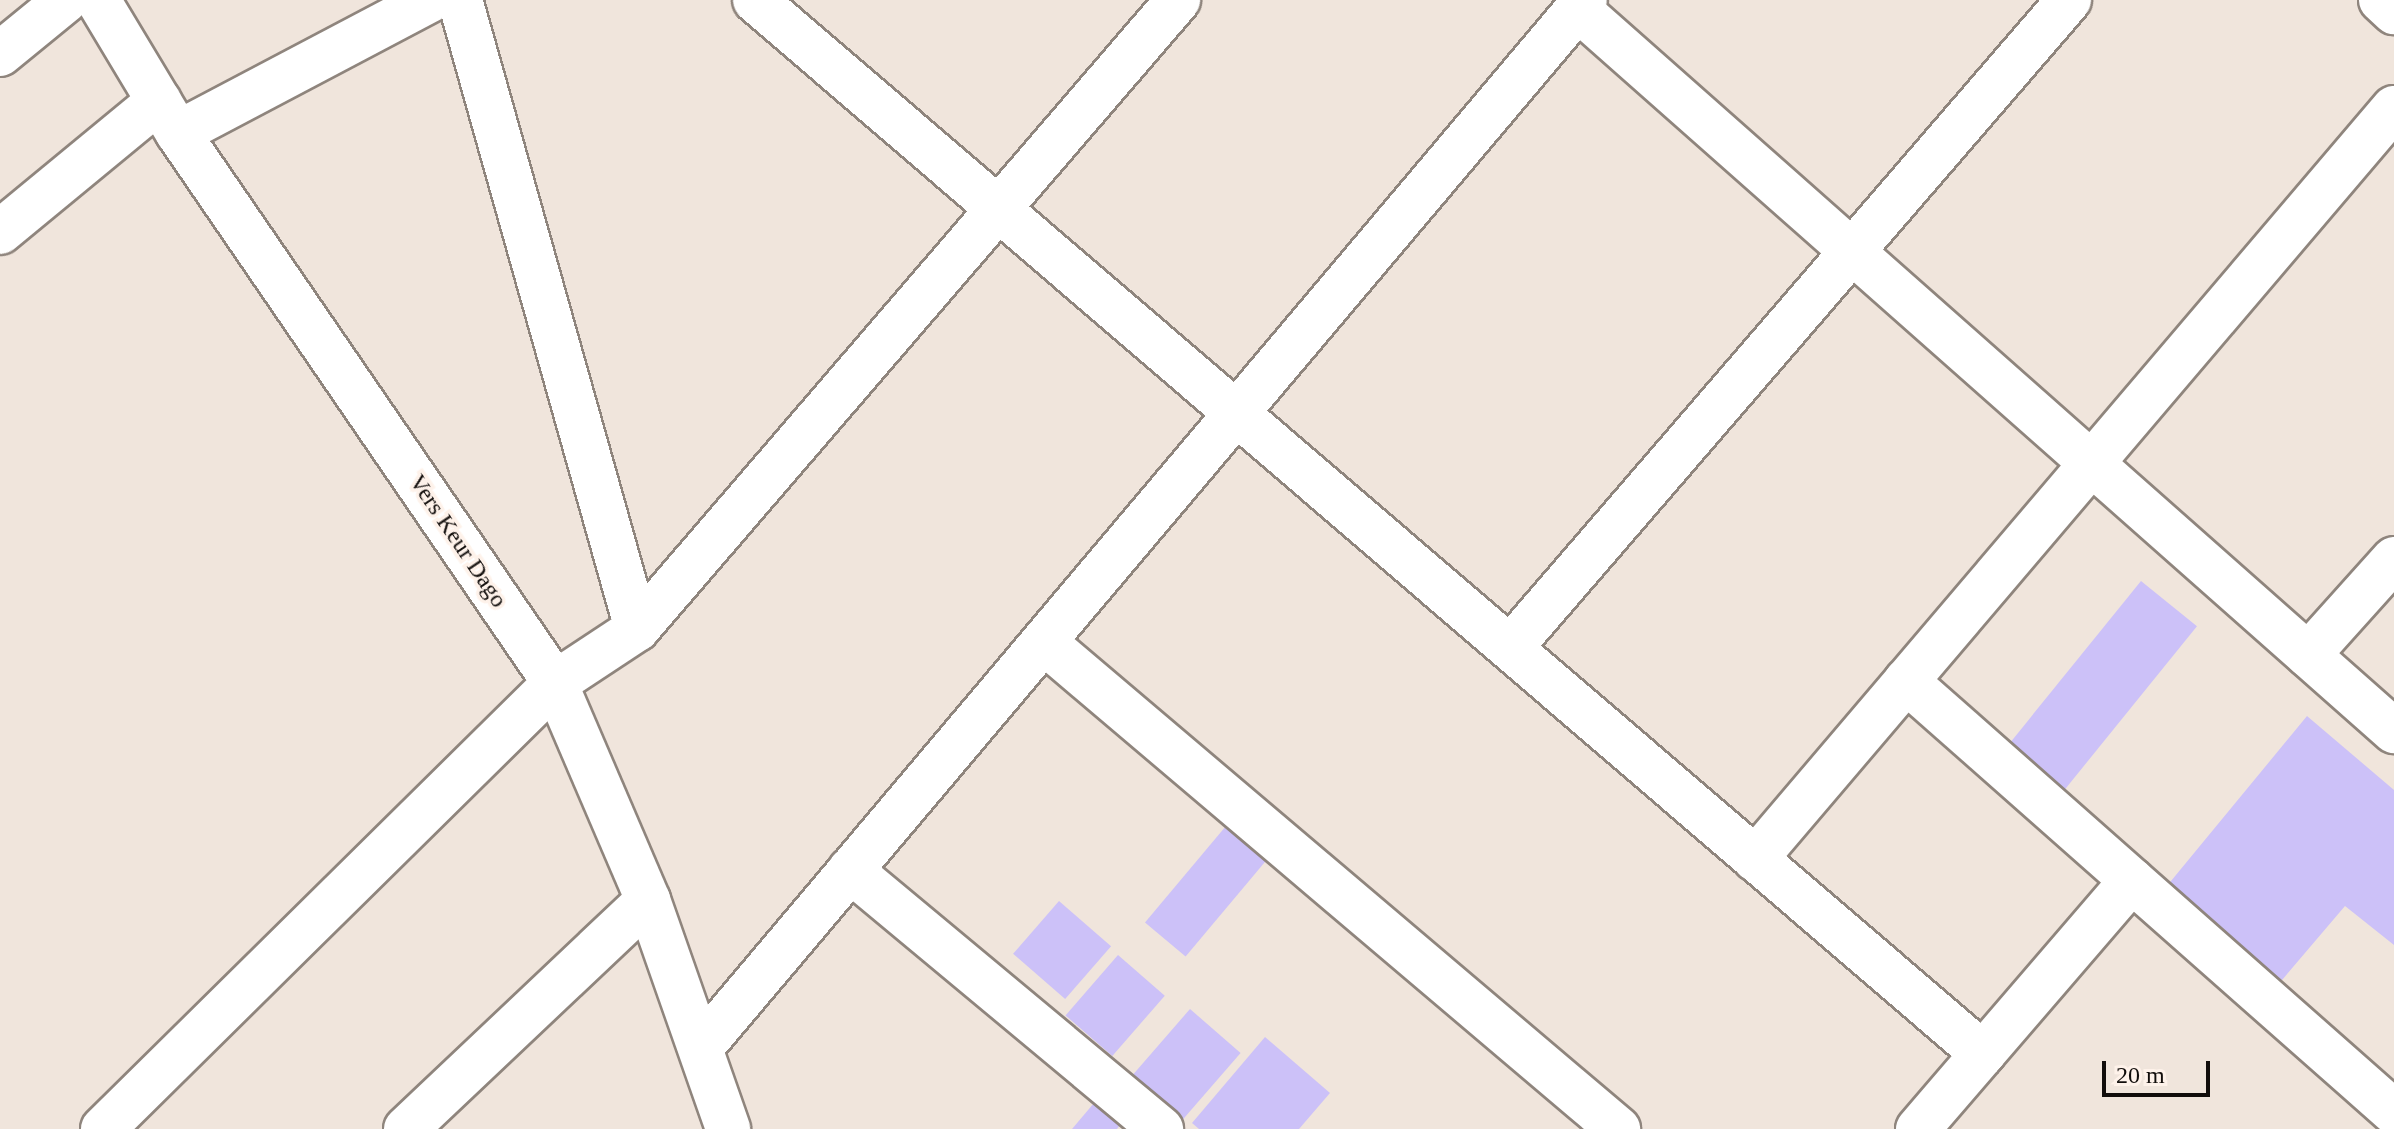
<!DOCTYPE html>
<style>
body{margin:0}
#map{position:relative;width:2394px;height:1129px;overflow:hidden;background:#f0e5dc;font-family:"Times New Roman",serif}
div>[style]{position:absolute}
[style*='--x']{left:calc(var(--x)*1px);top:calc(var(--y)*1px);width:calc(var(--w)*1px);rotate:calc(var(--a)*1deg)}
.building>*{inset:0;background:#ccc1f8;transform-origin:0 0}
.roads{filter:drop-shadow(2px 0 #8f857d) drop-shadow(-2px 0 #8f857d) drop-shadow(0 2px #8f857d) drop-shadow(0 -2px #8f857d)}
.minor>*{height:44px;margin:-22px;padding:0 22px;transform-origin:22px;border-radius:22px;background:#fff}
span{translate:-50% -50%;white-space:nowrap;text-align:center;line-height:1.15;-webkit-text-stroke:7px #fef2ea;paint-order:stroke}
.street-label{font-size:24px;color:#110d0b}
.scale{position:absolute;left:2102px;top:1061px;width:108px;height:36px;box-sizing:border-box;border:4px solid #110d0b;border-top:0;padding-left:10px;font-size:24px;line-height:28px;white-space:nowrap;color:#110d0b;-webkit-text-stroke:6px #fef2ea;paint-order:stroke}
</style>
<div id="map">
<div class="building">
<div style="left:2141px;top:581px;width:72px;height:226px;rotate:39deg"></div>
<div style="clip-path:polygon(2307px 716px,2394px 790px,2394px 945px,2345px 906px,2271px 993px,2157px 898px)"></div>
<div style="left:1226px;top:826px;width:53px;height:126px;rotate:40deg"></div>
<div style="left:1059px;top:901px;width:69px;height:70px;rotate:41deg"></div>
<div style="left:1118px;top:955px;width:62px;height:80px;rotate:41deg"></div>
<div style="left:1190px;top:1009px;width:67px;height:91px;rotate:41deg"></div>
<div style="clip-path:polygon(1265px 1037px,1330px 1093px,1299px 1129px,1199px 1129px,1192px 1123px)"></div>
<div style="clip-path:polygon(1094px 1103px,1120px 1125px,1117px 1129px,1072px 1129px)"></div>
</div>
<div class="roads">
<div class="minor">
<div style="--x:98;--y:0;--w:155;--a:59"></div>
<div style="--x:178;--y:133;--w:667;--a:55.57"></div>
<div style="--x:555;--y:683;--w:236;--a:66.8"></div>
<div style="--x:648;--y:900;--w:243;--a:70.7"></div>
<div style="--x:460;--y:0;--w:653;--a:74.28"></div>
<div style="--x:755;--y:0;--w:1618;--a:40.64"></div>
<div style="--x:2381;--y:0;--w:18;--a:43"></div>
<div style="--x:1578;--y:9;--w:1090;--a:41.5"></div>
<div style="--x:0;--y:54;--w:85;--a:-39.3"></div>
<div style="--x:178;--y:133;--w:285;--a:-27.8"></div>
<div style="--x:0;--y:232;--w:206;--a:-39.5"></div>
<div style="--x:1044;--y:642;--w:753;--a:40.31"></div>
<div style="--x:1510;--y:648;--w:856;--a:-49.22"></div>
<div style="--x:2308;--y:655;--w:129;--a:-48.1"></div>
<div style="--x:1906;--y:681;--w:651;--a:41.45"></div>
<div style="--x:1755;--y:859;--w:986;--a:-49.61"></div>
<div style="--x:850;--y:870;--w:405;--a:39.8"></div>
<div style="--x:703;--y:1045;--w:1367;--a:-49.83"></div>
<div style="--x:103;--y:1129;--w:635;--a:-44.62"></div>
<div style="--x:555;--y:683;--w:98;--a:-33.4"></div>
<div style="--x:637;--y:629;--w:830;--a:-49.3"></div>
<div style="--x:406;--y:1129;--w:333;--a:-43.4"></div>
<div style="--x:1918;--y:1129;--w:328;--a:-49.3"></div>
</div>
</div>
<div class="street-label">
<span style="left:458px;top:541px;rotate:56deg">Vers Keur Dago</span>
</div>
<div class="scale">20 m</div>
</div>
